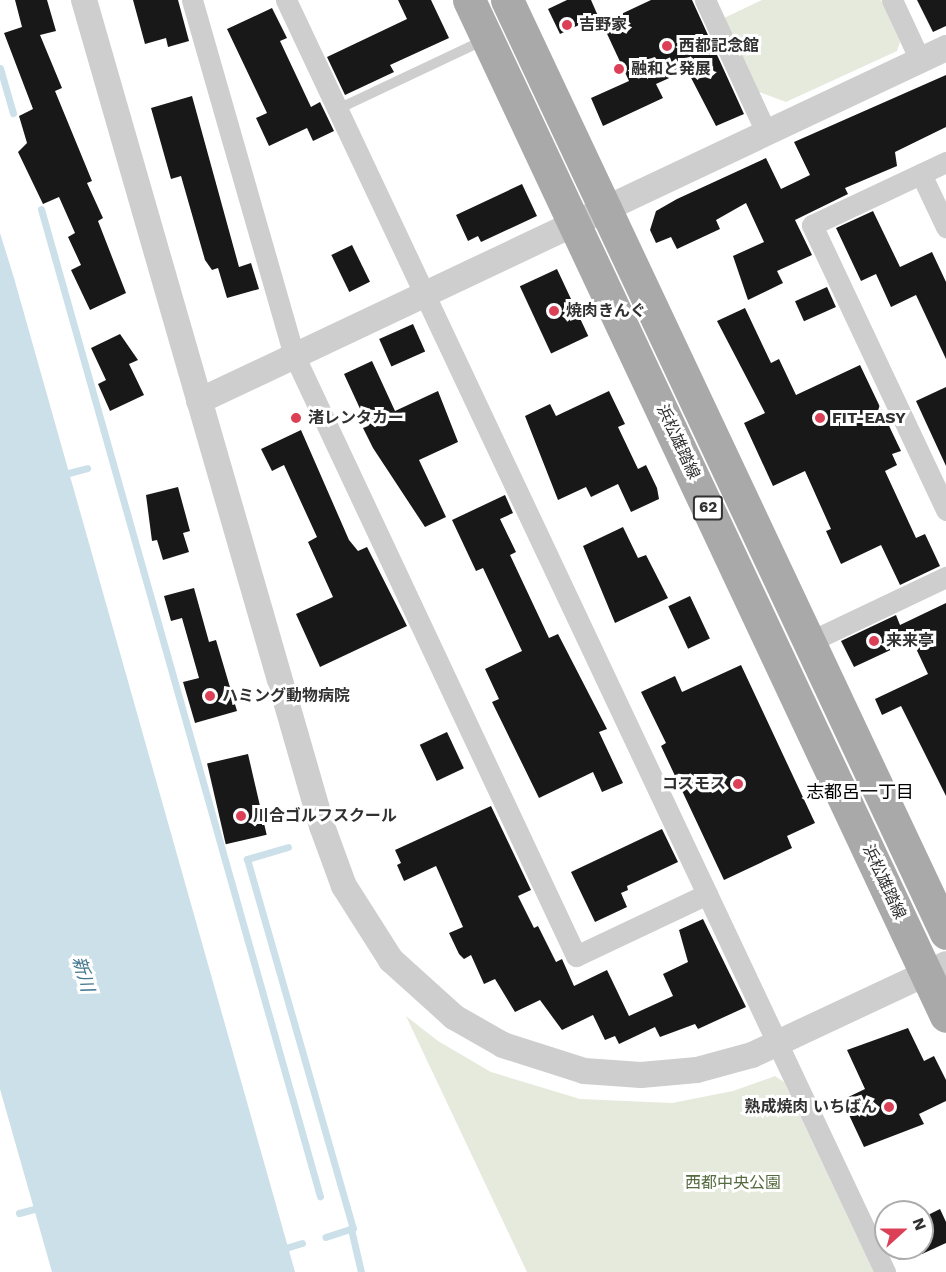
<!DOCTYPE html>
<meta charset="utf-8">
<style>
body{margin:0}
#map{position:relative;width:946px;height:1272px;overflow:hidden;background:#fff;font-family:"Work Sans","Noto Sans JP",sans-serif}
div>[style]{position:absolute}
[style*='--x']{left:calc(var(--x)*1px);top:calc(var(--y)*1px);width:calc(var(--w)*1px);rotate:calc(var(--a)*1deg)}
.green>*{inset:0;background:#e5eadd}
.water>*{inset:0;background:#cbe0e9}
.stream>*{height:7px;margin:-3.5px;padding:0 3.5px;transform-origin:3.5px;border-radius:3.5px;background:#cbe0e9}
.building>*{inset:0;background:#181818;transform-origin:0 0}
.service>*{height:10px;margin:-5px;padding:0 5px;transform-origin:5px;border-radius:5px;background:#cecece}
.minor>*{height:21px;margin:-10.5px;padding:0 10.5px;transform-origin:10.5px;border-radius:10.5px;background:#cecece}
.tertiary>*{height:26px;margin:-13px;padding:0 13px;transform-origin:13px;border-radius:13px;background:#cecece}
.primary>*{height:33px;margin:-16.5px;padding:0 16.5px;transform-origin:16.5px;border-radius:16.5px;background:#a9a9a9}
.dots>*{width:16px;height:16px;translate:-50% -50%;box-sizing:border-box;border:3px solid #fff;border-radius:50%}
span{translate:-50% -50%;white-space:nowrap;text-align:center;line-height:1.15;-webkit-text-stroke:6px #fff;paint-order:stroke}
.shield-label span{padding:2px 4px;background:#fff;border:2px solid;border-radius:4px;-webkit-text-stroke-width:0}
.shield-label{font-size:15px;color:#313131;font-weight:700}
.poi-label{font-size:16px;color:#313131;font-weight:700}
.left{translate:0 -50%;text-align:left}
.right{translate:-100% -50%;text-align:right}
.street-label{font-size:16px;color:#313131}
.park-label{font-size:16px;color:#576b40}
.neighbourhood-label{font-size:18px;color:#000}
.water-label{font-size:18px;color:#43778f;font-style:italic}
.north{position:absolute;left:874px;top:1200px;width:60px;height:60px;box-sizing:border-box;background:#fff;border:2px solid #adadad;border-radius:50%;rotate:69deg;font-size:16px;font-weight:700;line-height:24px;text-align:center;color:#313131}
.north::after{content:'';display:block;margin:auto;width:21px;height:27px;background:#db4057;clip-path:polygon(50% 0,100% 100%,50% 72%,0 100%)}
</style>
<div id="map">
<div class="green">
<div style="clip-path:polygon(762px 0,881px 0,900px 42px,897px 51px,786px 102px,759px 92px,724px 18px)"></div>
<div style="clip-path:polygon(406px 1016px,438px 1041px,491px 1072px,580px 1099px,672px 1103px,733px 1091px,775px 1076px,784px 1082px,874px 1272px,527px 1272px)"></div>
</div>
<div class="water">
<div style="clip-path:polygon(0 233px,14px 278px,295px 1272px,52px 1272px,0 1089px)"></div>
</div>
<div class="stream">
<div style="--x:0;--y:68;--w:47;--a:73.9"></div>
<div style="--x:41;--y:209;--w:1026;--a:74.22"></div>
<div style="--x:61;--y:475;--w:27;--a:-15"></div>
<div style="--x:288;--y:847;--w:43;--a:163.7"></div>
<div style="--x:247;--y:859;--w:384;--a:74"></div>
<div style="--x:353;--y:1228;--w:29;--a:162"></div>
<div style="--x:19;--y:1213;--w:24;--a:-15"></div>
<div style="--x:351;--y:1229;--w:44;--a:76.9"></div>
<div style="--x:279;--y:1250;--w:24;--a:-17"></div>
</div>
<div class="building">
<div style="clip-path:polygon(15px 0,47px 0,56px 31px,40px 35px,62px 88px,55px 91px,92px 181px,87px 183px,103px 218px,98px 221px,126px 293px,90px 310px,71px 270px,81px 265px,68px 237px,75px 233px,59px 197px,43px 204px,18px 152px,27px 143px,19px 116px,33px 109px,4px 33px,22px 27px)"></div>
<div style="clip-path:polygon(133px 0,178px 0,189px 41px,168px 47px,166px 38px,145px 44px)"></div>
<div style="clip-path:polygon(398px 0,431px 0,449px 38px,390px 65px,394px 72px,345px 95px,327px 57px,407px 19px)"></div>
<div style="clip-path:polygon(567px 0,591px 0,598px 16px,560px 34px,548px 9px)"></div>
<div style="clip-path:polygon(651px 0,692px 0,744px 114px,716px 126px,687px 70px,656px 84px,663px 98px,603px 126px,591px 98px,629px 81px,602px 23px)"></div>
<div style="clip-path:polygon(917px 0,946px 0,946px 26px,933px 32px)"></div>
<div style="clip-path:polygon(272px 8px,287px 38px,280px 41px,311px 107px,320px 102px,334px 131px,313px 141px,307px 128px,269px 146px,256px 118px,267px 113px,227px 29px)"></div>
<div style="clip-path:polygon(946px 75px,946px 127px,895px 152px,897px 166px,845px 188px,848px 194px,795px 220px,812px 255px,777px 271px,783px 283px,748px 300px,733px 256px,764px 242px,746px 203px,716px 220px,720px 229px,677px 249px,671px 237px,656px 243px,650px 230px,656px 211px,677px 199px,766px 158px,781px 189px,810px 175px,794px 142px)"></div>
<div style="clip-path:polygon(192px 96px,239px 267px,251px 263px,259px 289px,227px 298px,218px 268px,212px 270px,205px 260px,181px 176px,171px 179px,151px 108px)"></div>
<div style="clip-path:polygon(522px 184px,537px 216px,481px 242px,478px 236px,468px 241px,456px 215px)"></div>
<div style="clip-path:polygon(873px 211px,900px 267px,932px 252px,946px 282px,946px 359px,916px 295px,891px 307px,876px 274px,861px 281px,836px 228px)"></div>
<div style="left:352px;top:245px;width:41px;height:23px;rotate:64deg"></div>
<div style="left:557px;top:269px;width:74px;height:41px;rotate:65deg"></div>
<div style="left:827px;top:287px;width:22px;height:35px;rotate:66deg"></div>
<div style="clip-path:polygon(745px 308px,771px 363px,779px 359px,796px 395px,860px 365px,901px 451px,892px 454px,897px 465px,885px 471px,916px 538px,925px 534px,940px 566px,900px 585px,881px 545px,841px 564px,826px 531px,831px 529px,805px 471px,773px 486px,744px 423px,765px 413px,717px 321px)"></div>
<div style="left:413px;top:324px;width:30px;height:37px;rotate:66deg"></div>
<div style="clip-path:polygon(120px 334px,138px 360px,129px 364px,144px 395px,110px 411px,98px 384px,106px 380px,91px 348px)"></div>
<div style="clip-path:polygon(372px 361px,395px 411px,438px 391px,458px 442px,419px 460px,446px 517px,425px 527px,373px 448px,363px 428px,368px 426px,344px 374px)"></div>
<div style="clip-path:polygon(946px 387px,946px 466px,916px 401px)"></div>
<div style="clip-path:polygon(609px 391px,625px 424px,618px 427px,638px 469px,646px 465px,657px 488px,659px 499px,631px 512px,618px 484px,591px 497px,586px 487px,558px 500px,525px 416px,550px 404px,556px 416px)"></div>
<div style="clip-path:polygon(301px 430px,349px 540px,358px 551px,367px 547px,407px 626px,320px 667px,296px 614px,333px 597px,308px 542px,317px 537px,284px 465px,272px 471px,261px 449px)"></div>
<div style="clip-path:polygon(178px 487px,190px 531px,183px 533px,189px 552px,163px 560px,157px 540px,152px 541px,146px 495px)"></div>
<div style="clip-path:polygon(505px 495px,513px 513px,500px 519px,516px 552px,510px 555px,549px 638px,558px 634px,607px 729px,599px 732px,623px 783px,602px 792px,593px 772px,539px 798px,492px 702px,499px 699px,485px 669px,522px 651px,483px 568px,476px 571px,452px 520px)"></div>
<div style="clip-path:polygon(623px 527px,638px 558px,646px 555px,668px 598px,615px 623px,583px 546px)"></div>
<div style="clip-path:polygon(194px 588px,209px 642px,216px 640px,237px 711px,195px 723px,183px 682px,199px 678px,182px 618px,171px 621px,164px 596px)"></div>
<div style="left:690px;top:596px;width:47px;height:24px;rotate:65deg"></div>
<div style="clip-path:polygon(946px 603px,946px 796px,901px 706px,882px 715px,875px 699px,928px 674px,912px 640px,854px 667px,841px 641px,896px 615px,900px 625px)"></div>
<div style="clip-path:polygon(741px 665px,815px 823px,787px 836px,792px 848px,724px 880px,661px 746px,666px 743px,641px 692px,675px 676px,682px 692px)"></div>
<div style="left:447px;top:732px;width:40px;height:30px;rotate:65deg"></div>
<div style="left:248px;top:754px;width:83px;height:42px;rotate:77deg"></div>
<div style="clip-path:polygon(491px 806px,531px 890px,518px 896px,534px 928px,538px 926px,556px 962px,562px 959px,574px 986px,607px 970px,629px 1016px,673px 996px,663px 974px,688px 962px,679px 930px,703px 919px,746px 1007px,698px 1029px,695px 1024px,660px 1037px,655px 1027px,619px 1044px,615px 1036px,605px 1040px,593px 1015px,562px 1030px,540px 1000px,515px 1012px,495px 979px,484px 984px,471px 955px,464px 959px,459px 954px,449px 933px,463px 927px,436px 866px,404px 881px,397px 865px,401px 863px,395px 850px)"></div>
<div style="clip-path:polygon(662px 829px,678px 862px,627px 886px,628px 890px,621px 893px,627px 907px,595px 922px,571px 872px)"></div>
<div style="clip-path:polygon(908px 1028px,924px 1061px,934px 1056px,946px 1080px,946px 1101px,919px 1114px,924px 1124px,864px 1147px,842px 1100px,865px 1089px,847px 1050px)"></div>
<div style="clip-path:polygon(940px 1209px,946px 1222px,946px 1243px,922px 1254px,922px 1218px)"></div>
</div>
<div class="service">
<div style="--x:338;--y:109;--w:161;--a:-25.3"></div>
</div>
<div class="minor">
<div style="--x:192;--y:0;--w:369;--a:74"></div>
<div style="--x:294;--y:355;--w:664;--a:64.86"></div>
<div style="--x:576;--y:956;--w:145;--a:-25.3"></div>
<div style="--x:286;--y:0;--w:1406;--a:64.78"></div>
<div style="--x:705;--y:0;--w:145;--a:65.2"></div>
<div style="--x:892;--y:0;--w:66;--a:65"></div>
<div style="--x:946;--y:162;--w:148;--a:154.8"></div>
<div style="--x:812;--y:225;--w:315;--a:64.8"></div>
<div style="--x:921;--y:174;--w:59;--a:64.7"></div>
<div style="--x:809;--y:642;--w:152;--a:-25.4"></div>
</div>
<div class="tertiary">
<div style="--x:84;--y:0;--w:860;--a:73.93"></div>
<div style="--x:322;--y:826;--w:64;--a:69.9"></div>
<div style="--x:344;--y:886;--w:88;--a:57.6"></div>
<div style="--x:391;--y:960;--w:85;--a:42.1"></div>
<div style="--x:454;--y:1017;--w:56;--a:29.7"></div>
<div style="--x:503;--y:1045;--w:85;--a:17.8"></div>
<div style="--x:584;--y:1071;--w:57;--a:4"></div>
<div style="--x:641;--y:1075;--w:56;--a:-5.1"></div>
<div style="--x:697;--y:1070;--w:57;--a:-15.3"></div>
<div style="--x:752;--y:1055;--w:214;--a:-25.1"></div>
<div style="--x:199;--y:401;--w:826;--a:-25.29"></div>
</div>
<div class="primary">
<div style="--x:469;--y:0;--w:1122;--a:64.85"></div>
<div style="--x:507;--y:0;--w:1031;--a:64.8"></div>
</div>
<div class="dots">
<div style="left:567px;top:25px;background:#db4057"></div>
<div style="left:667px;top:46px;background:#db4057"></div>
<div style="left:619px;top:69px;background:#db4057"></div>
<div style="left:554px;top:311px;background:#db4057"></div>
<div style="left:296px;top:418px;background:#db4057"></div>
<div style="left:820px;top:418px;background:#db4057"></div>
<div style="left:874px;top:641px;background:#db4057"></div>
<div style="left:210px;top:696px;background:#db4057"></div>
<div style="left:738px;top:784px;background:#db4057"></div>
<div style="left:241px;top:816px;background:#db4057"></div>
<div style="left:889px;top:1107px;background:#db4057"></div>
</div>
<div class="shield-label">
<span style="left:708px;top:508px">62</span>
</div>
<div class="poi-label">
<span class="left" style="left:579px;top:25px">吉野家</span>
<span class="left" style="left:679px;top:46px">西都記念館</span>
<span class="left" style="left:631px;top:69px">融和と発展</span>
<span class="left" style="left:566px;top:311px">焼肉きんぐ</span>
<span class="left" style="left:308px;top:418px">渚レンタカー</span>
<span class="left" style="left:832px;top:418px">FIT-EASY</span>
<span class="left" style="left:886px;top:641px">来来亭</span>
<span class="left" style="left:222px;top:696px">ハミング動物病院</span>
<span class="right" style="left:726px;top:784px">コスモス</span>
<span class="left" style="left:253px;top:816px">川合ゴルフスクール</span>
<span class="right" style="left:877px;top:1107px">熟成焼肉 いちばん</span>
</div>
<div class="street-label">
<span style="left:678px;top:442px;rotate:65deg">浜松雄踏線</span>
<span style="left:884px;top:882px;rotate:65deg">浜松雄踏線</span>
</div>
<div class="park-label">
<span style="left:733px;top:1183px">西都中央公園</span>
</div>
<div class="neighbourhood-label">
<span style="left:860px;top:792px">志都呂一丁目</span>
</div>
<div class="water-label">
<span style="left:83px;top:974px;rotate:74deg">新川</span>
</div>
<div class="north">N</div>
</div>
